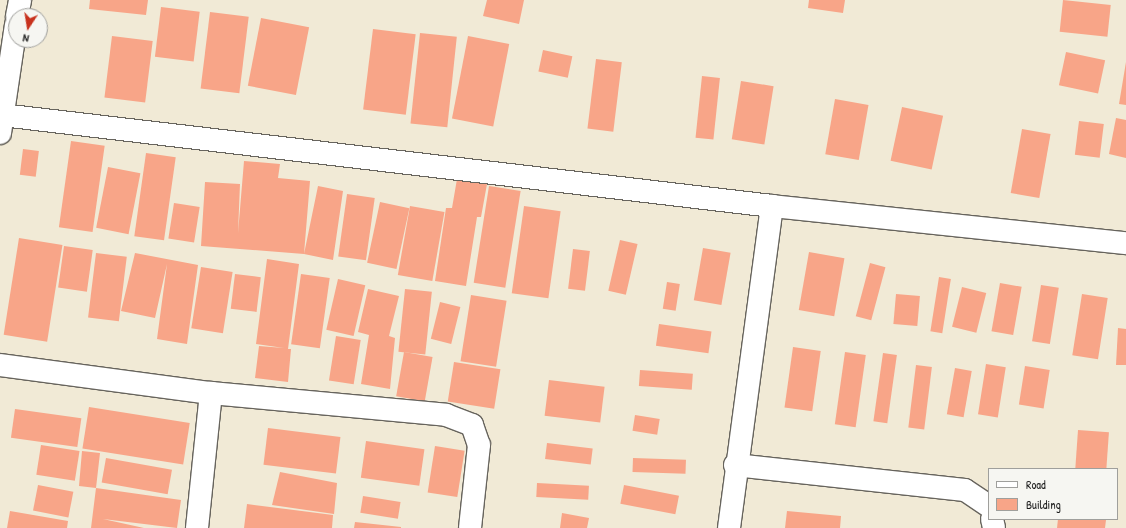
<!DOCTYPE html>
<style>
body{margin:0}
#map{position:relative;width:1126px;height:528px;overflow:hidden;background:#f1ead6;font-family:"Patrick Hand",sans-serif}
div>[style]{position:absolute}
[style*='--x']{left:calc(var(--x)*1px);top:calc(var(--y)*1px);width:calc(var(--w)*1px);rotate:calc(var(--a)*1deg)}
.building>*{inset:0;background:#f8a588;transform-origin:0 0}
.roads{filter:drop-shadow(1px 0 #67645d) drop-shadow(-1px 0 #67645d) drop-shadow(0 1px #67645d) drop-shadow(0 -1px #67645d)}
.minor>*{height:22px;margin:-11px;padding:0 11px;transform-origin:11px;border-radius:11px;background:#fff}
span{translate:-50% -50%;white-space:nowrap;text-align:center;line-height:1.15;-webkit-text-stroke:3px #f6f6f2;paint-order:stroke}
.legend{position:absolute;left:988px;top:468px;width:130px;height:52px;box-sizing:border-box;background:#f6f6f2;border:1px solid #9f9f9c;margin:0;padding:5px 7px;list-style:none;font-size:12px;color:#1c1c1c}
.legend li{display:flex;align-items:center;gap:8px;height:20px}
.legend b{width:20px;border:1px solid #9f9f9c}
.north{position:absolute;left:8px;top:8px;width:40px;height:40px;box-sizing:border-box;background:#f6f6f2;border:1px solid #9f9f9c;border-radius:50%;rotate:192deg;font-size:11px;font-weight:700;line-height:16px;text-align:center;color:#1c1c1c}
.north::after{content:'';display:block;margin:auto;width:14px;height:18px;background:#c8321e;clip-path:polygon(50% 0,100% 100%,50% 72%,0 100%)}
</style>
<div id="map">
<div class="building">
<div style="clip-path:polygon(90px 0,148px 0,146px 15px,89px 9px)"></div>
<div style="clip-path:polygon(487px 0,524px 0,519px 24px,483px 16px)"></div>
<div style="clip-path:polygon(809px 0,845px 0,843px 13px,808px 8px)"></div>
<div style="left:1063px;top:0;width:48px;height:32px;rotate:6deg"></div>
<div style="left:161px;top:7px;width:39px;height:50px;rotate:7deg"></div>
<div style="left:210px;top:12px;width:39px;height:77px;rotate:7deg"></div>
<div style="left:261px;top:18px;width:49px;height:69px;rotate:11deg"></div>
<div style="left:373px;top:29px;width:43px;height:81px;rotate:7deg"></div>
<div style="left:420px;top:33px;width:37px;height:91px;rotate:6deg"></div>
<div style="left:112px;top:36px;width:41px;height:62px;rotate:7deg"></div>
<div style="left:468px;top:36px;width:42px;height:84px;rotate:11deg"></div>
<div style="left:543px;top:50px;width:30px;height:22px;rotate:12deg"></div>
<div style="left:1066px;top:52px;width:40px;height:34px;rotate:12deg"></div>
<div style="left:596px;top:59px;width:26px;height:70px;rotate:7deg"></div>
<div style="clip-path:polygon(1126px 62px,1126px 105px,1119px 104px)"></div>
<div style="left:702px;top:76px;width:18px;height:62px;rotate:6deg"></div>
<div style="left:741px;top:81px;width:33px;height:59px;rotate:9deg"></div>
<div style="left:835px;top:99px;width:34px;height:56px;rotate:10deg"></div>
<div style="left:902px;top:107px;width:42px;height:55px;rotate:12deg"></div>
<div style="clip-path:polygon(1116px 118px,1126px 120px,1126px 158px,1109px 154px)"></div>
<div style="left:1079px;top:121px;width:25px;height:34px;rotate:7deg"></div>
<div style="left:1022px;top:129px;width:29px;height:65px;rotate:10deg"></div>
<div style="left:71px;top:141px;width:34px;height:87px;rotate:8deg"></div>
<div style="left:23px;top:149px;width:16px;height:26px;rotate:7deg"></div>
<div style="left:146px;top:153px;width:30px;height:84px;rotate:8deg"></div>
<div style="clip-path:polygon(244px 161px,280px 164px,278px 178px,310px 181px,304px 254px,318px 186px,343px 191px,333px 260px,304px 254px,201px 246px,205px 182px,240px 184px,238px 233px)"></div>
<div style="left:108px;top:167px;width:33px;height:62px;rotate:11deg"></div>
<div style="clip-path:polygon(457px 179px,487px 184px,481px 217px,477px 217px,466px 286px,435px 281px,446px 208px,452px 208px)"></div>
<div style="left:489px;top:186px;width:32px;height:98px;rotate:9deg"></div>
<div style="left:347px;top:194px;width:28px;height:63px;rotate:8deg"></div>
<div style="left:380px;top:202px;width:30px;height:62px;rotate:12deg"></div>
<div style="left:174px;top:203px;width:26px;height:36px;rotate:9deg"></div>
<div style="left:410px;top:206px;width:35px;height:70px;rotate:10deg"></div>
<div style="left:524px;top:206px;width:37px;height:88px;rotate:8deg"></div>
<div style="left:19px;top:238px;width:44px;height:98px;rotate:9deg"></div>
<div style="left:620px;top:240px;width:18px;height:52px;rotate:13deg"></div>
<div style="left:64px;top:246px;width:29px;height:42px;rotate:8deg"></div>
<div style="left:703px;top:248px;width:28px;height:53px;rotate:10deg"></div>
<div style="left:573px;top:249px;width:17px;height:40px;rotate:7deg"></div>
<div style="left:809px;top:252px;width:36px;height:59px;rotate:10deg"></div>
<div style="left:96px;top:253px;width:31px;height:65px;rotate:7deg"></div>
<div style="clip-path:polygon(135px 253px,198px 265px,187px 344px,157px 339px,167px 264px,155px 318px,121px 311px)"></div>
<div style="clip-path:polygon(267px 259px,299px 264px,288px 349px,291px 349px,288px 382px,255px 378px,259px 346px,284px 348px,256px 344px)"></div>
<div style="left:870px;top:263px;width:16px;height:55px;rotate:15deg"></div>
<div style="left:201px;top:267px;width:32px;height:62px;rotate:9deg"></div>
<div style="left:235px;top:274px;width:26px;height:35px;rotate:7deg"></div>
<div style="left:301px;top:274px;width:29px;height:71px;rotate:8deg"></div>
<div style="left:939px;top:277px;width:12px;height:55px;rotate:9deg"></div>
<div style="left:338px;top:279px;width:28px;height:52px;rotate:13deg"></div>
<div style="left:667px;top:282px;width:13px;height:27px;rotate:9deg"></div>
<div style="left:1000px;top:283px;width:22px;height:49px;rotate:10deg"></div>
<div style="left:1041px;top:285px;width:18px;height:57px;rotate:9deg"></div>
<div style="left:962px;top:287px;width:25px;height:41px;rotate:14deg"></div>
<div style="clip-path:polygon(368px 289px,399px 296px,389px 336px,395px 338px,390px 389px,361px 384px,369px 335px,358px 332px)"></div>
<div style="left:405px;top:289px;width:27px;height:63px;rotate:6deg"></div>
<div style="left:896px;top:294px;width:24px;height:30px;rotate:5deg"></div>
<div style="left:1082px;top:294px;width:26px;height:62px;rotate:9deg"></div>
<div style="left:471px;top:295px;width:36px;height:67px;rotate:9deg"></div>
<div style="left:440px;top:302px;width:21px;height:38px;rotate:14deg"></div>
<div style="left:659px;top:324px;width:53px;height:22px;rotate:8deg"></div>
<div style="clip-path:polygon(1118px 328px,1126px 329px,1126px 365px,1116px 365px)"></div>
<div style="left:336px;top:336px;width:25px;height:45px;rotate:9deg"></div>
<div style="left:793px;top:347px;width:28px;height:61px;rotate:8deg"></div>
<div style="left:404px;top:352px;width:29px;height:45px;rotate:10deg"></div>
<div style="left:845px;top:352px;width:21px;height:73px;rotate:8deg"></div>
<div style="left:883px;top:353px;width:14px;height:69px;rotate:8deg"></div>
<div style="left:454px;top:362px;width:47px;height:40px;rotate:9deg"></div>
<div style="left:986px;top:364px;width:20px;height:51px;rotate:9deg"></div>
<div style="left:916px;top:365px;width:16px;height:63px;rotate:7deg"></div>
<div style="left:1025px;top:366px;width:25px;height:39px;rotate:9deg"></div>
<div style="left:955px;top:368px;width:17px;height:47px;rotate:10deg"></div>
<div style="left:640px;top:370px;width:53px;height:16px;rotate:4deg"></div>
<div style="left:549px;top:380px;width:56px;height:36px;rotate:7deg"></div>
<div style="left:89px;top:407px;width:102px;height:42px;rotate:9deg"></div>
<div style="left:15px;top:409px;width:67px;height:29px;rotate:8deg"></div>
<div style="left:635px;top:415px;width:25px;height:16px;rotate:9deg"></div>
<div style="left:268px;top:428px;width:73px;height:37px;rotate:7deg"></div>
<div style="left:1078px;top:430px;width:31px;height:39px;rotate:4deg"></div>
<div style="left:366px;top:441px;width:59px;height:37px;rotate:8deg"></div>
<div style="left:547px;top:443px;width:46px;height:16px;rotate:7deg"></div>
<div style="left:41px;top:445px;width:39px;height:30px;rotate:9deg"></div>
<div style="left:435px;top:446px;width:30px;height:47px;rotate:9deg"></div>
<div style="clip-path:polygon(82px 451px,100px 453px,96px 488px,181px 500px,177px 528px,103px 519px,144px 528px,91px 528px,96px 488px,79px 486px)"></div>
<div style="left:106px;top:458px;width:67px;height:25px;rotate:10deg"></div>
<div style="left:633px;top:458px;width:53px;height:14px;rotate:2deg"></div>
<div style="clip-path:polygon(280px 472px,337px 483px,334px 514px,272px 505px)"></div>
<div style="left:537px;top:483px;width:52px;height:14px;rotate:3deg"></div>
<div style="left:38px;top:485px;width:36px;height:26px;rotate:11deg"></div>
<div style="left:624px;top:485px;width:56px;height:19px;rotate:11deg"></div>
<div style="left:363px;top:496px;width:38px;height:17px;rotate:9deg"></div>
<div style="clip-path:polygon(247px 504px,333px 515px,332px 528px,244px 528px)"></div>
<div style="clip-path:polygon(10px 511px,68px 521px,67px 528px,7px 528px)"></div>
<div style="clip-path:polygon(787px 511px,841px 516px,840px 528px,785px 528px)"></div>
<div style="clip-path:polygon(562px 513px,589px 518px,587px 528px,560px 528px)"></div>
<div style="clip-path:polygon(1058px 519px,1100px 519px,1106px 520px,1105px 528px,1057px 528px)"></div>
<div style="clip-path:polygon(355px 522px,401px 527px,401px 528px,354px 528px)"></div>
</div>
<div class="roads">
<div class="minor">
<div style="--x:17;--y:16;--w:16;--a:-79"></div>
<div style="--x:2;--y:115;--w:775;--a:6.74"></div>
<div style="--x:772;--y:206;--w:356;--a:6"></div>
<div style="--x:0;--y:133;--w:109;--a:-81.6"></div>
<div style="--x:0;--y:365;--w:213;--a:7.6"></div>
<div style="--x:211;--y:393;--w:236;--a:5.3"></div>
<div style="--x:446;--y:415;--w:28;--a:21"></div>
<div style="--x:472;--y:425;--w:21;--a:71"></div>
<div style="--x:479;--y:445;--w:83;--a:96.2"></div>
<div style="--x:735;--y:465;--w:231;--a:6.2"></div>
<div style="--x:965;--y:490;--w:29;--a:34"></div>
<div style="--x:992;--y:519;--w:9;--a:77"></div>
<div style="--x:197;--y:528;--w:136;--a:-84.1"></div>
<div style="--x:729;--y:528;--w:325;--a:-82.4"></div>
</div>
</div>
<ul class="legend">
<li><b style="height:5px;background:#fff"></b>Road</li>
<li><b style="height:11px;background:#f8a588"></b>Building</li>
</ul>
<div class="north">N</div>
</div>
